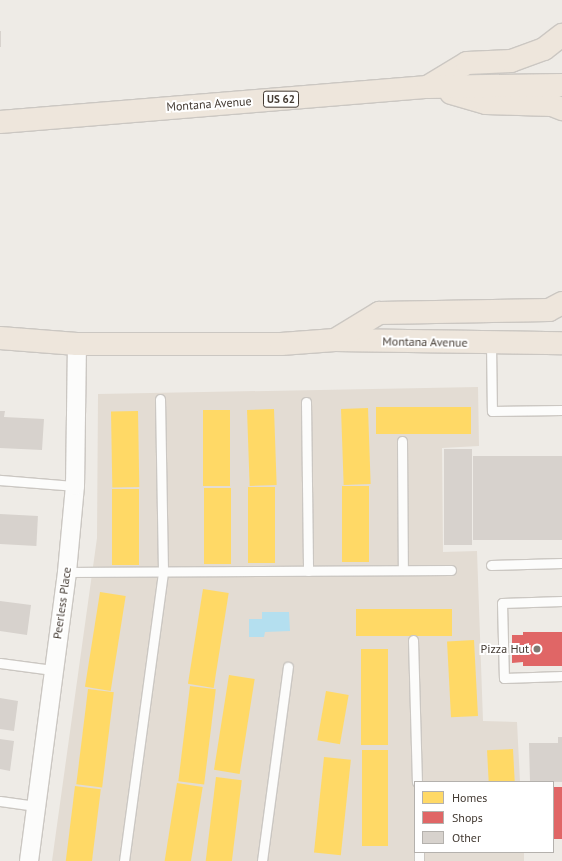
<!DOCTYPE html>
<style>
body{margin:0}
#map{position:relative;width:562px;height:861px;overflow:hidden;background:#eeebe6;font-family:"PT Sans",sans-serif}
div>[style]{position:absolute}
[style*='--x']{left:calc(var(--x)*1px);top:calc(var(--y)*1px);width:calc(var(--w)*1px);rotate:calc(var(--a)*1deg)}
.residential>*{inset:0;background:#e3dcd3}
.water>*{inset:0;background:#b4dfef}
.homes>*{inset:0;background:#ffd966;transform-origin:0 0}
.shops>*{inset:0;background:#e06666;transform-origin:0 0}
.building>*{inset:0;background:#d7d2cd;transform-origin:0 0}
.roads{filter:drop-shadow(1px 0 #cbc7c2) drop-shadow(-1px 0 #cbc7c2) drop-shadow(0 1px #cbc7c2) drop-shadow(0 -1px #cbc7c2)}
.service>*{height:9px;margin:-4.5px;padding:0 4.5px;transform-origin:4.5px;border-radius:4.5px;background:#fcfcfb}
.minor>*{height:18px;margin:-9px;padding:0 9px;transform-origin:9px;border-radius:9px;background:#fcfcfb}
.trunk>*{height:22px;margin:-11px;padding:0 11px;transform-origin:11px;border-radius:11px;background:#eee6dc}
.dots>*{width:11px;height:11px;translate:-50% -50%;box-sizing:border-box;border:2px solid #fff;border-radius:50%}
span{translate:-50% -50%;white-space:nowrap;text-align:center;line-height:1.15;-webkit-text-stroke:4px #fff;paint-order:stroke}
.shield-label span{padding:1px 3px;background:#fff;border:1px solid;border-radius:3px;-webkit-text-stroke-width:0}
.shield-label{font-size:11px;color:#443b33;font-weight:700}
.street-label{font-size:12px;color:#443b33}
.poi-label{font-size:12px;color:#443b33}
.right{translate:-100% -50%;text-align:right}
.legend{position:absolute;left:414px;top:781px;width:140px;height:72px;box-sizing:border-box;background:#fff;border:1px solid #b4b1ad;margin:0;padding:5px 7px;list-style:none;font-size:12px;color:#443b33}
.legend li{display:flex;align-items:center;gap:8px;height:20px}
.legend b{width:20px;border:1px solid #b4b1ad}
</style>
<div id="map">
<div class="residential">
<div style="clip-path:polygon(478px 387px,479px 446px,442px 448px,443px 552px,477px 551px,483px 721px,517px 722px,520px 782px,415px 782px,415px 852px,524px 852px,524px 861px,52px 861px,97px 538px,98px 394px)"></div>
</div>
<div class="water">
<div style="clip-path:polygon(262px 612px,289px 612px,290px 631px,265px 632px,264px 637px,249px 637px,249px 619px,262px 619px)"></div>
</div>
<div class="homes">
<div style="left:471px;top:407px;width:27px;height:95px;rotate:90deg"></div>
<div style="left:368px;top:408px;width:76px;height:27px;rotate:88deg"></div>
<div style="left:274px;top:409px;width:76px;height:27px;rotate:88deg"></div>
<div style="left:203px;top:410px;width:27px;height:76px"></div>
<div style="left:138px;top:411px;width:76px;height:27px;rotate:89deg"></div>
<div style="left:342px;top:486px;width:27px;height:76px"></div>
<div style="left:248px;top:487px;width:27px;height:76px"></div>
<div style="left:204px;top:488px;width:27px;height:76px"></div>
<div style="left:112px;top:489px;width:27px;height:76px"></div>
<div style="left:203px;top:589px;width:26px;height:96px;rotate:9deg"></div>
<div style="left:100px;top:592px;width:26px;height:96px;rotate:9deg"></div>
<div style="left:452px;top:609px;width:27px;height:96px;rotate:90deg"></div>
<div style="left:474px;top:640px;width:76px;height:27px;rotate:87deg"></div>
<div style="left:388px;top:649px;width:96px;height:27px;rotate:90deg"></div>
<div style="left:229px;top:675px;width:26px;height:96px;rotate:9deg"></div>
<div style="left:190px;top:686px;width:26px;height:96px;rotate:7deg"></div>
<div style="left:88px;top:689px;width:26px;height:96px;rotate:7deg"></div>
<div style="left:326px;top:691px;width:23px;height:50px;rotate:10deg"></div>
<div style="left:513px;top:749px;width:33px;height:26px;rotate:87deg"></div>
<div style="left:362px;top:750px;width:26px;height:96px"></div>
<div style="left:324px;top:757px;width:27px;height:96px;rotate:6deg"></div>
<div style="left:216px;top:777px;width:26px;height:85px;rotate:7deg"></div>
<div style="left:177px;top:783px;width:26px;height:79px;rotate:9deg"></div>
<div style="left:75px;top:786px;width:26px;height:76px;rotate:7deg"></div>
</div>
<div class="shops">
<div style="clip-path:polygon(523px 632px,562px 632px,562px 666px,523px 666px,523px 662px,512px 663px,512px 635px,523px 635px)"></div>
<div style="left:553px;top:787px;width:9px;height:52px"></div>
</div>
<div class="building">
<div style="left:0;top:31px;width:1px;height:16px"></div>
<div style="clip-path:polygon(0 411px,5px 411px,4px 417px,44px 419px,42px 450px,0 448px)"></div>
<div style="left:444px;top:449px;width:28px;height:96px"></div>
<div style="left:562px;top:456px;width:84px;height:89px;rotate:90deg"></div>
<div style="left:0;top:514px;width:38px;height:30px;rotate:3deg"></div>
<div style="clip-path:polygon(0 601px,31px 605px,27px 635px,0 631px)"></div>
<div style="clip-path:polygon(0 698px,18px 701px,14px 731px,0 729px)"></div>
<div style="clip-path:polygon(558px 737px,562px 737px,562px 782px,530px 782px,529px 743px,558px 743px)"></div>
<div style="clip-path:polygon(0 739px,14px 741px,10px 771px,0 769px)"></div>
</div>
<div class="roads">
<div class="service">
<div style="--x:491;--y:343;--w:68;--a:89.2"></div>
<div style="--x:492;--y:411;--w:70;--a:-0.8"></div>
<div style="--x:306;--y:402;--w:169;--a:89.3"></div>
<div style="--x:402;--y:441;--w:129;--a:89.6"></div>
<div style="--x:0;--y:480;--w:75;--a:4.6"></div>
<div style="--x:491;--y:565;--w:71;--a:-1.6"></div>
<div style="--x:67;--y:572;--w:384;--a:-0.3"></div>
<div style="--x:562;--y:601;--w:60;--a:178.1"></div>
<div style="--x:502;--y:603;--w:75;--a:88.5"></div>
<div style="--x:504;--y:678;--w:58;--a:-2"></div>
<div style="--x:413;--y:640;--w:142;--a:88.4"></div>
<div style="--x:0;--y:663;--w:53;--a:7.5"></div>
<div style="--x:0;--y:801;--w:36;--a:8"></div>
<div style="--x:419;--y:852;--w:9;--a:90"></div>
<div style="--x:124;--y:861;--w:293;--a:-82.3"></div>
<div style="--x:163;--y:571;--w:172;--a:-91"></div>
<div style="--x:262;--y:861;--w:196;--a:-82.4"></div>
</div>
<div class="minor">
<div style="--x:29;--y:861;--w:291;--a:-82.5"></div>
<div style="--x:67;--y:572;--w:86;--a:-84.7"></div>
<div style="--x:75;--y:486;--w:142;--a:-89.2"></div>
</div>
<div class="trunk">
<div style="--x:429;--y:86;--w:44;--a:-31.2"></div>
<div style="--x:467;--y:63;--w:44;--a:-2.6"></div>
<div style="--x:511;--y:61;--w:35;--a:-20"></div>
<div style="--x:544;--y:49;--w:23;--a:-38"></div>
<div style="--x:451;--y:93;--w:36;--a:16"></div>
<div style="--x:486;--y:103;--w:66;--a:1.7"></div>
<div style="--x:552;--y:105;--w:11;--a:22"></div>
<div style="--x:0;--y:122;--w:429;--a:-4.7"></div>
<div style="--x:428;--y:87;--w:134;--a:-0.9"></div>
<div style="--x:0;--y:338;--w:77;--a:4.5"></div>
<div style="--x:77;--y:344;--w:204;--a:0"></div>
<div style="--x:281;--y:344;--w:54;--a:-4.2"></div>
<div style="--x:335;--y:340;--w:227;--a:0.8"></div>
<div style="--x:335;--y:340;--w:52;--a:-31.5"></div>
<div style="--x:379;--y:313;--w:170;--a:-1"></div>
<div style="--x:549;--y:310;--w:15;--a:-28"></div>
</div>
</div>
<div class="dots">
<div style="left:537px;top:649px;background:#807972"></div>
</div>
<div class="shield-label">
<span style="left:281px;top:99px">US 62</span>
</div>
<div class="street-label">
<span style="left:209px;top:104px;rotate:-4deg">Montana Avenue</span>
<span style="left:425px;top:342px;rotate:1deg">Montana Avenue</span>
<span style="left:62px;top:603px;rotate:-82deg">Peerless Place</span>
</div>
<div class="poi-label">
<span class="right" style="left:529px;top:649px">Pizza Hut</span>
</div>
<ul class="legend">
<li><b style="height:11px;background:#ffd966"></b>Homes</li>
<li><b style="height:11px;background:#e06666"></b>Shops</li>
<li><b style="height:11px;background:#d7d2cd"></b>Other</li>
</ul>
</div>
